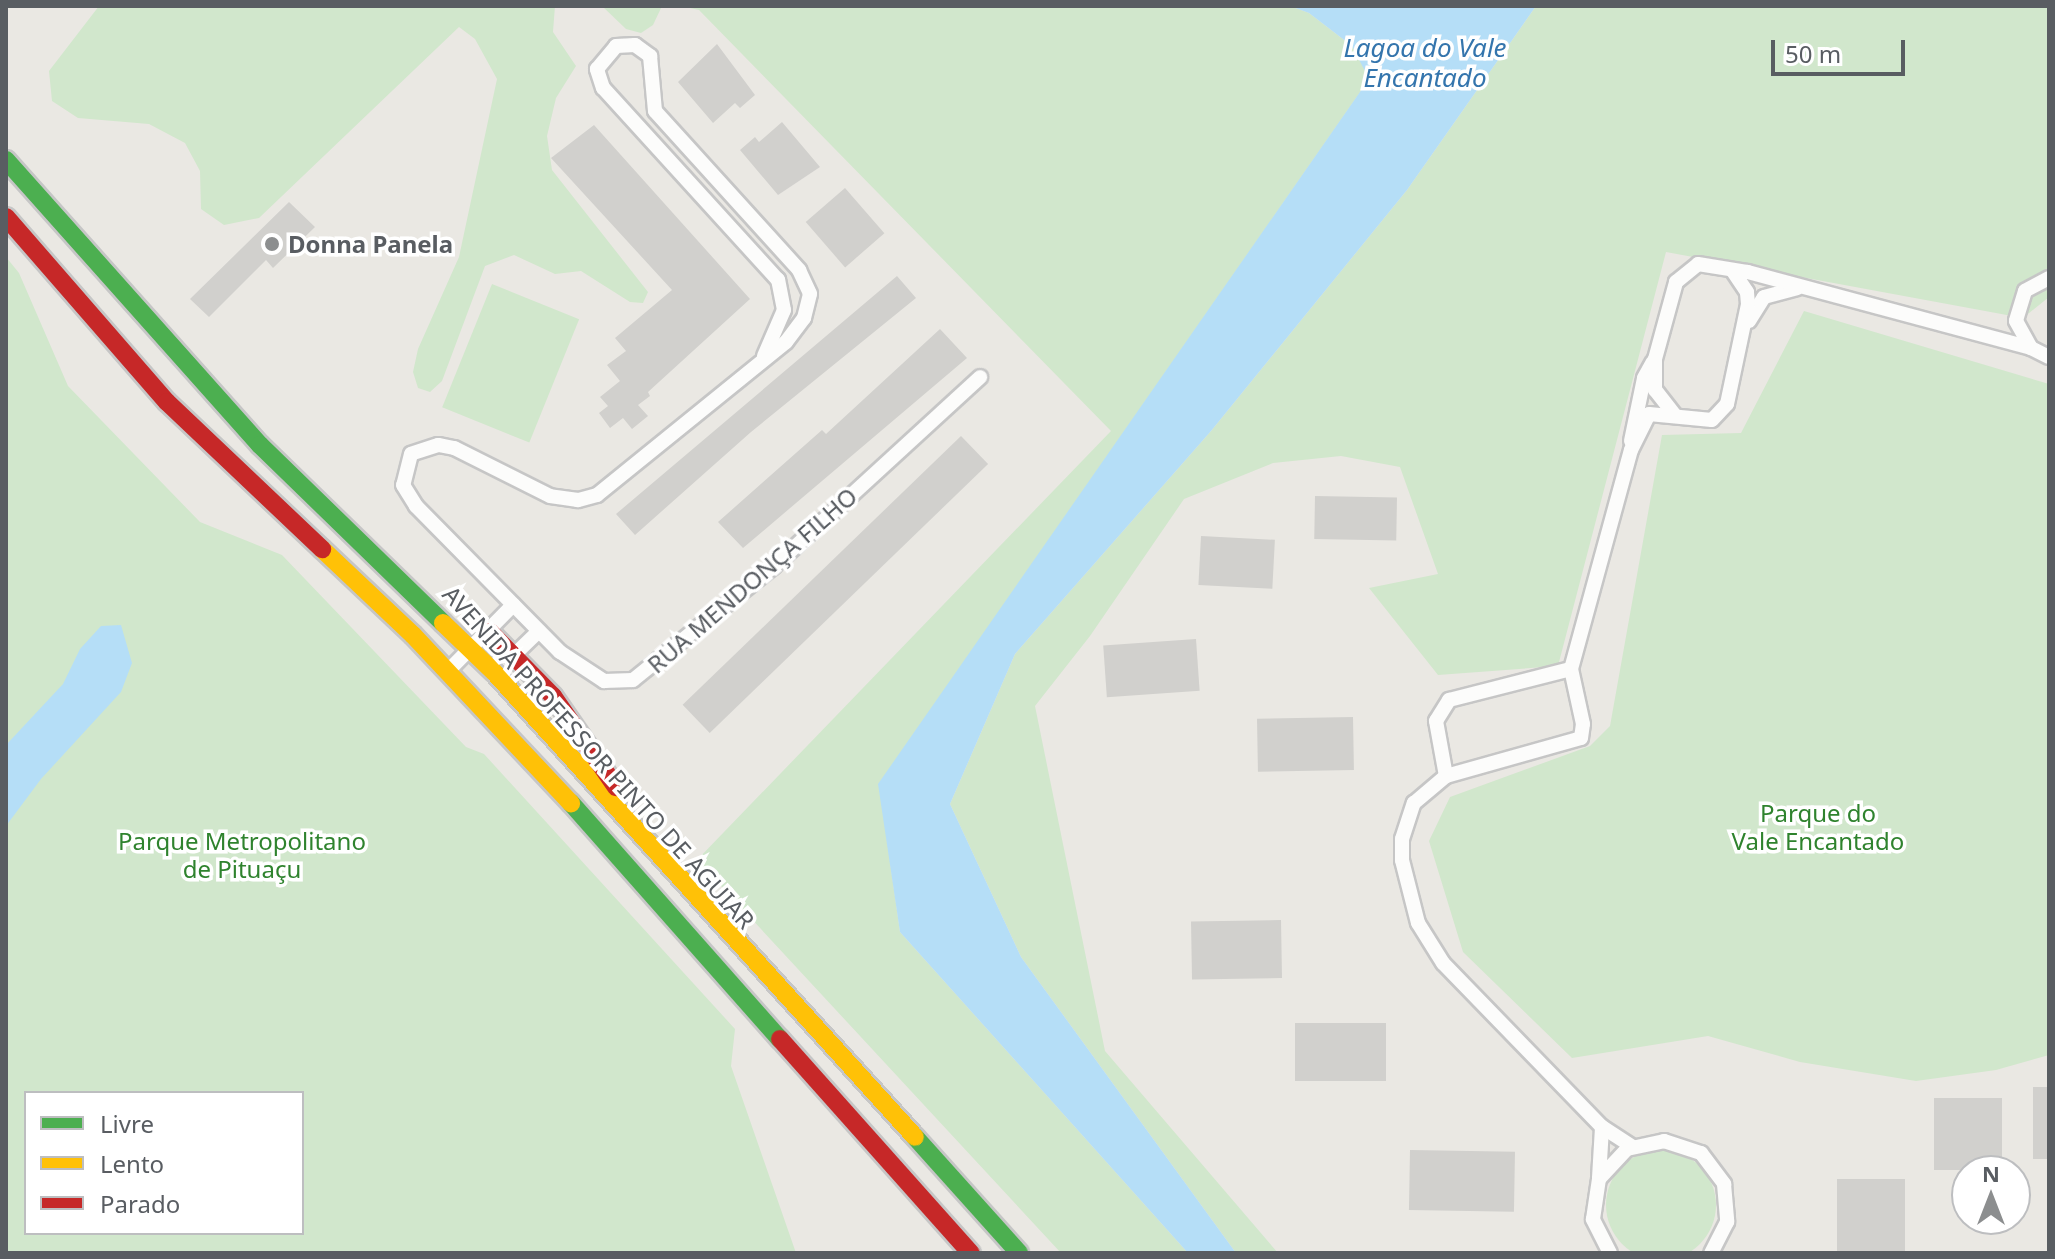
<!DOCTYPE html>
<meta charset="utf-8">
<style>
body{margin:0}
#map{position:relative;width:2055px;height:1259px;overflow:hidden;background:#eae8e3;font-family:"Noto Sans",sans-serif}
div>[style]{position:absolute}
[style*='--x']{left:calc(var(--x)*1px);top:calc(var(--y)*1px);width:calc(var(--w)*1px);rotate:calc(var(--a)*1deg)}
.green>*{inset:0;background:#d1e7cc;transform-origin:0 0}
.round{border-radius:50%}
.water>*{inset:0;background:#b5def7}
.building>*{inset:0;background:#d1d0cd;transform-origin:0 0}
.roads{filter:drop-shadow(2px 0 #c6c6c6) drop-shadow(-2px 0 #c6c6c6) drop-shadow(0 2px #c6c6c6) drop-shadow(0 -2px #c6c6c6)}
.street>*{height:14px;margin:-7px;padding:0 7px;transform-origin:7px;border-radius:7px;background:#fcfcfb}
.fast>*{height:18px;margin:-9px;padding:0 9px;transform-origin:9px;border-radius:9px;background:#4caf50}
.slow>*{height:18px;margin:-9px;padding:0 9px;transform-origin:9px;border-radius:9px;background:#ffc107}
.jam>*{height:18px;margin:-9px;padding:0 9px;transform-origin:9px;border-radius:9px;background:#c62828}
.dots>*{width:22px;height:22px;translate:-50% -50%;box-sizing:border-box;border:4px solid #fff;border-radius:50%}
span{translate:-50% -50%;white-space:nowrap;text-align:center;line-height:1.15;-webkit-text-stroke:7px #fff;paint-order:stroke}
.poi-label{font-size:24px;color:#595d62;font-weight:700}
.left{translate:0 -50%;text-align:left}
.street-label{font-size:24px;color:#595d62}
.park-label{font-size:24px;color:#2f832e}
.water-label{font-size:26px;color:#3475ad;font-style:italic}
.frame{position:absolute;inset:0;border:8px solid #595d62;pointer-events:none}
.legend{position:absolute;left:24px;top:1091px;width:280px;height:144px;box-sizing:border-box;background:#fff;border:2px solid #bdbec0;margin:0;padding:10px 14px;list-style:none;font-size:24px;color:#595d62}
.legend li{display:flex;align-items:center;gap:16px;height:40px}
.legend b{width:40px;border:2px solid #bdbec0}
.north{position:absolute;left:1951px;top:1155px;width:80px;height:80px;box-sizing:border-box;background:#fff;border:2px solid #bdbec0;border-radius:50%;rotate:0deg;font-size:22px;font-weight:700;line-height:32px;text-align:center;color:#595d62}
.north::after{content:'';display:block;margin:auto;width:28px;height:36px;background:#8c8e8f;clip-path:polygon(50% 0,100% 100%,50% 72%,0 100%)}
.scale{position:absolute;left:1771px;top:40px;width:134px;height:36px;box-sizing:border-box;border:4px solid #595d62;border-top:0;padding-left:10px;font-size:24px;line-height:28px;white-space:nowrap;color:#595d62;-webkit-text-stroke:6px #fff;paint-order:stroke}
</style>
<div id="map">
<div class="green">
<div style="clip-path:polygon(99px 6px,555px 6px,553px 32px,576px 66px,556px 98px,547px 136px,552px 170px,648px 292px,643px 303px,630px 302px,581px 271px,555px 274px,514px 255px,485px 266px,442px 381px,430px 392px,418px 388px,413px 372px,418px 349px,459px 257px,497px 79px,475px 39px,459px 27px,259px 218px,224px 225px,201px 209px,200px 171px,185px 143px,149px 124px,78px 118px,52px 101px,49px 71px)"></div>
<div style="clip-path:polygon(602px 6px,662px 6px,653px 25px,641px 33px,626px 29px)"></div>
<div style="clip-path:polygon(681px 6px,1290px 6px,1309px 13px,1352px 46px,1370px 78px,879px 784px,900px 932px,1188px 1253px,1061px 1253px,697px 860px,1111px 431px,699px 10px)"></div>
<div style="clip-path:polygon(1536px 6px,2049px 6px,2049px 297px,2023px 318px,1666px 252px,1558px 666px,1438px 675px,1369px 588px,1438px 574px,1400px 467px,1341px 456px,1273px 463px,1184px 499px,1090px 636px,1035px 706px,1105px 1051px,1278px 1253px,1236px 1253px,1021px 957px,950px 804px,1015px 654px,1211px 431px,1407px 190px)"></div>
<div style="clip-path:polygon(evenodd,6px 257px,19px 273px,68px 386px,200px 522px,282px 555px,466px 747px,484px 754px,735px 1029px,731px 1066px,796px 1253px,6px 1253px,6px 257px,26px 1093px,302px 1093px,302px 1233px,26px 1233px,26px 1093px)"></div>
<div style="left:492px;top:284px;width:94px;height:133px;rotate:22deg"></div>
<div style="clip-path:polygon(1804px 311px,2049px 384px,2049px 1055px,1996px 1070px,1916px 1081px,1800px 1062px,1708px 1036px,1572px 1058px,1463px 952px,1429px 841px,1450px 797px,1590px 746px,1610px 726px,1662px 435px,1741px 433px)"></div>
<div class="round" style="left:1606px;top:1150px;width:110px;height:110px"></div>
</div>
<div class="water">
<div style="clip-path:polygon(1290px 6px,1536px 6px,1407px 190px,1211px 431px,1015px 654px,950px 804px,1021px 957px,1236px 1253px,1188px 1253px,900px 932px,878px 784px,1369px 79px,1352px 46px,1309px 13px)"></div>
<div style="clip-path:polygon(121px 625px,132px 663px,121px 692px,41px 779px,6px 826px,6px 745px,63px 684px,80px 649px,101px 626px)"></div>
</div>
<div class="building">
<div style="clip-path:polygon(717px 44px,755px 95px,740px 108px,735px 103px,713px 123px,678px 82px)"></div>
<div style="clip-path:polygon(782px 122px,820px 167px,778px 195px,740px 150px,755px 137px,759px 142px)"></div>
<div style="clip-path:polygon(594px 125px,750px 299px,648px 392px,650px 396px,638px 405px,648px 416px,632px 429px,623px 418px,610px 428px,599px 413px,608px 406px,600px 397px,620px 381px,607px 365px,626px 351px,615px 338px,672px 290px,551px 158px)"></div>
<div style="left:845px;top:188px;width:60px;height:52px;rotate:49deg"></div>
<div style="clip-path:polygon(289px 202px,315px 227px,273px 268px,266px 260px,209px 317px,190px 299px)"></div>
<div style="clip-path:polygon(897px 276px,916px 298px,751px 432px,635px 535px,616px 514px)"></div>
<div style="clip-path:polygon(940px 329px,967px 358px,743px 548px,718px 522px,822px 430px,826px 434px)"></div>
<div style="left:961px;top:436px;width:39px;height:387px;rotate:46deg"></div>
<div style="left:1315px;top:496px;width:82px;height:43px;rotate:1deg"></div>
<div style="left:1201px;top:536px;width:74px;height:49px;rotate:3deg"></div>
<div style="left:1196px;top:639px;width:52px;height:93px;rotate:86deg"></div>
<div style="left:1353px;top:717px;width:53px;height:96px;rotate:89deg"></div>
<div style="left:1281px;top:920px;width:58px;height:90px;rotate:89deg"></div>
<div style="left:1386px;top:1023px;width:58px;height:91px;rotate:90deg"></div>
<div style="left:2033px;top:1087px;width:16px;height:72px"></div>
<div style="left:2002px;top:1098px;width:72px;height:68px;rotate:90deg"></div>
<div style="left:1410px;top:1150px;width:105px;height:60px;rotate:1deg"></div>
<div style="left:1837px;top:1179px;width:68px;height:72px"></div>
</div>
<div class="roads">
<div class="street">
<div style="--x:2049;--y:278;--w:27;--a:152"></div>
<div style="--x:2025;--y:291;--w:31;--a:107"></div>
<div style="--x:2016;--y:321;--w:31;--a:61"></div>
<div style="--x:2031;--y:348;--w:20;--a:27"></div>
<div style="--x:1749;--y:321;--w:28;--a:-58"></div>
<div style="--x:1764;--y:297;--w:34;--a:-15"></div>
<div style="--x:764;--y:356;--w:50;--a:-66.5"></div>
<div style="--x:784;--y:310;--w:31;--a:-101"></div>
<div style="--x:778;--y:280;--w:260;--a:-132.3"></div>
<div style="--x:603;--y:88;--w:20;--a:-108"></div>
<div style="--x:597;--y:69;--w:30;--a:-50"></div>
<div style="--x:616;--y:46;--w:19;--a:-3"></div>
<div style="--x:635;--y:45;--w:19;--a:36"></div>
<div style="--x:650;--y:56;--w:55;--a:84.8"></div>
<div style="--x:655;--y:111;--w:215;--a:47.8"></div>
<div style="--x:799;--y:270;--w:26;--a:65"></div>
<div style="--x:810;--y:294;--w:25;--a:104"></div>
<div style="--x:804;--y:318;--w:30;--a:127"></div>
<div style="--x:786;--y:342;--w:243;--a:141"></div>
<div style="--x:597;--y:495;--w:20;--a:165"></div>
<div style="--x:578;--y:500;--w:28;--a:-172"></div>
<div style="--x:550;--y:496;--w:107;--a:-153.4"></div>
<div style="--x:454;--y:448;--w:16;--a:-169"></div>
<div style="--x:438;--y:445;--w:28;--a:162"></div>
<div style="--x:411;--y:454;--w:32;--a:104"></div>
<div style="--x:403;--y:485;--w:25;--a:58"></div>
<div style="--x:416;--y:506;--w:205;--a:45.4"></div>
<div style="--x:560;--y:652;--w:53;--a:33.4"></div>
<div style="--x:604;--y:681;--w:29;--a:-2"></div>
<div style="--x:633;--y:680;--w:180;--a:-38.9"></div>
<div style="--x:773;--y:567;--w:281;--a:-42.5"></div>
<div style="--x:1674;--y:414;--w:31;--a:-128"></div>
<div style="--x:1655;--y:390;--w:31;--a:-90"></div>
<div style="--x:1655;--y:359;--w:80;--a:-74.7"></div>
<div style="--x:1676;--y:282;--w:28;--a:-39"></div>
<div style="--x:1698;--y:264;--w:51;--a:9.1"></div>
<div style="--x:1748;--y:272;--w:293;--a:15"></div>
<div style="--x:1631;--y:441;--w:64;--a:-78.3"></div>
<div style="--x:1644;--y:378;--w:18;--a:-61"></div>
<div style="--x:513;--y:656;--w:36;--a:-44"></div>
<div style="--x:448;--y:671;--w:93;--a:-45.4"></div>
<div style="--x:1446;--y:776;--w:56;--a:-100.3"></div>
<div style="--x:1436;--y:721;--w:25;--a:-58"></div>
<div style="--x:1449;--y:700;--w:126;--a:-14.3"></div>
<div style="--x:1633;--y:1147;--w:37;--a:-147"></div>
<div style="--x:1602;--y:1127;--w:228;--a:-134.1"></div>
<div style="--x:1443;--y:963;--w:47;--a:-122"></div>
<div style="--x:1418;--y:923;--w:65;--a:-104.3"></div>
<div style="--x:1402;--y:860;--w:21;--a:-90"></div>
<div style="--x:1402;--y:839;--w:38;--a:-72"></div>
<div style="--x:1414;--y:803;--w:42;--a:-40.2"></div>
<div style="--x:1446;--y:776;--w:140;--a:-15.7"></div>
<div style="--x:1581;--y:738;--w:14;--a:-82"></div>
<div style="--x:1583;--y:724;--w:56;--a:-102.3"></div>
<div style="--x:1571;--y:669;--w:227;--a:-74.7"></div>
<div style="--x:1631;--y:450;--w:40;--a:-63.4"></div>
<div style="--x:1649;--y:414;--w:63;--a:5.4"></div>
<div style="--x:1712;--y:420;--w:22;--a:-47"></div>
<div style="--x:1727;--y:404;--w:102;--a:-78.1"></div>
<div style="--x:1748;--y:304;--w:12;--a:-95"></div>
<div style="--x:1747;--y:292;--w:25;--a:-124"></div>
<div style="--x:1599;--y:1178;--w:51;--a:-86.6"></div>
<div style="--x:1610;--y:1253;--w:38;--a:-117"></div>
<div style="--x:1593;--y:1219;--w:40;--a:-81.5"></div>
<div style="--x:1599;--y:1179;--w:41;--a:-47"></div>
<div style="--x:1627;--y:1149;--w:38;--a:-12"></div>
<div style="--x:1664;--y:1141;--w:39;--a:18"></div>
<div style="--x:1701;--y:1153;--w:39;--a:53"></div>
<div style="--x:1724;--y:1184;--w:38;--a:85"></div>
<div style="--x:1727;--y:1222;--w:35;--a:117"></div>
</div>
<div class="fast">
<div style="--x:6;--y:160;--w:382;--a:48.3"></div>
<div style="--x:260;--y:445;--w:255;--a:44.2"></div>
<div style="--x:571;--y:803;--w:315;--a:48.5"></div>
<div style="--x:915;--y:1137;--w:156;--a:48.1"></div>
</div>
<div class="slow">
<div style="--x:322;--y:549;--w:125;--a:43.4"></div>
<div style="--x:413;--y:635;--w:231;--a:46.8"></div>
<div style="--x:443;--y:623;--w:71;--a:43.9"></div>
<div style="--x:494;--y:672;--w:627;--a:47.84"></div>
</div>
<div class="jam">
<div style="--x:6;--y:217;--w:245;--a:49"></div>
<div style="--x:167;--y:402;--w:214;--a:43.5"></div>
<div style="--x:490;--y:632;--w:90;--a:45.5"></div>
<div style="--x:553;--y:696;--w:111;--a:55.3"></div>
<div style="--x:780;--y:1039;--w:287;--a:48.3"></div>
</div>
</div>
<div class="dots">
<div style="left:272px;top:244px;background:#8c8e8f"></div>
</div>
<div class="poi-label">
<span class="left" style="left:288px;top:244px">Donna Panela</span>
</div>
<div class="street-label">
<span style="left:752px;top:580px;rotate:-41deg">RUA MENDONÇA FILHO</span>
<span style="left:599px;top:757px;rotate:48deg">AVENIDA PROFESSOR PINTO DE AGUIAR</span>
</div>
<div class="park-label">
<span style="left:1818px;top:827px">Parque do<br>Vale Encantado</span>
<span style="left:242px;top:855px">Parque Metropolitano<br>de Pituaçu</span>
</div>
<div class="water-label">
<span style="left:1425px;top:63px">Lagoa do Vale<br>Encantado</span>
</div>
<div class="frame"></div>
<ul class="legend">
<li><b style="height:10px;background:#4caf50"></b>Livre</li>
<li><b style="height:10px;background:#ffc107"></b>Lento</li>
<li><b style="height:10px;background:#c62828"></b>Parado</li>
</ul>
<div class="north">N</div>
<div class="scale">50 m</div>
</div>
